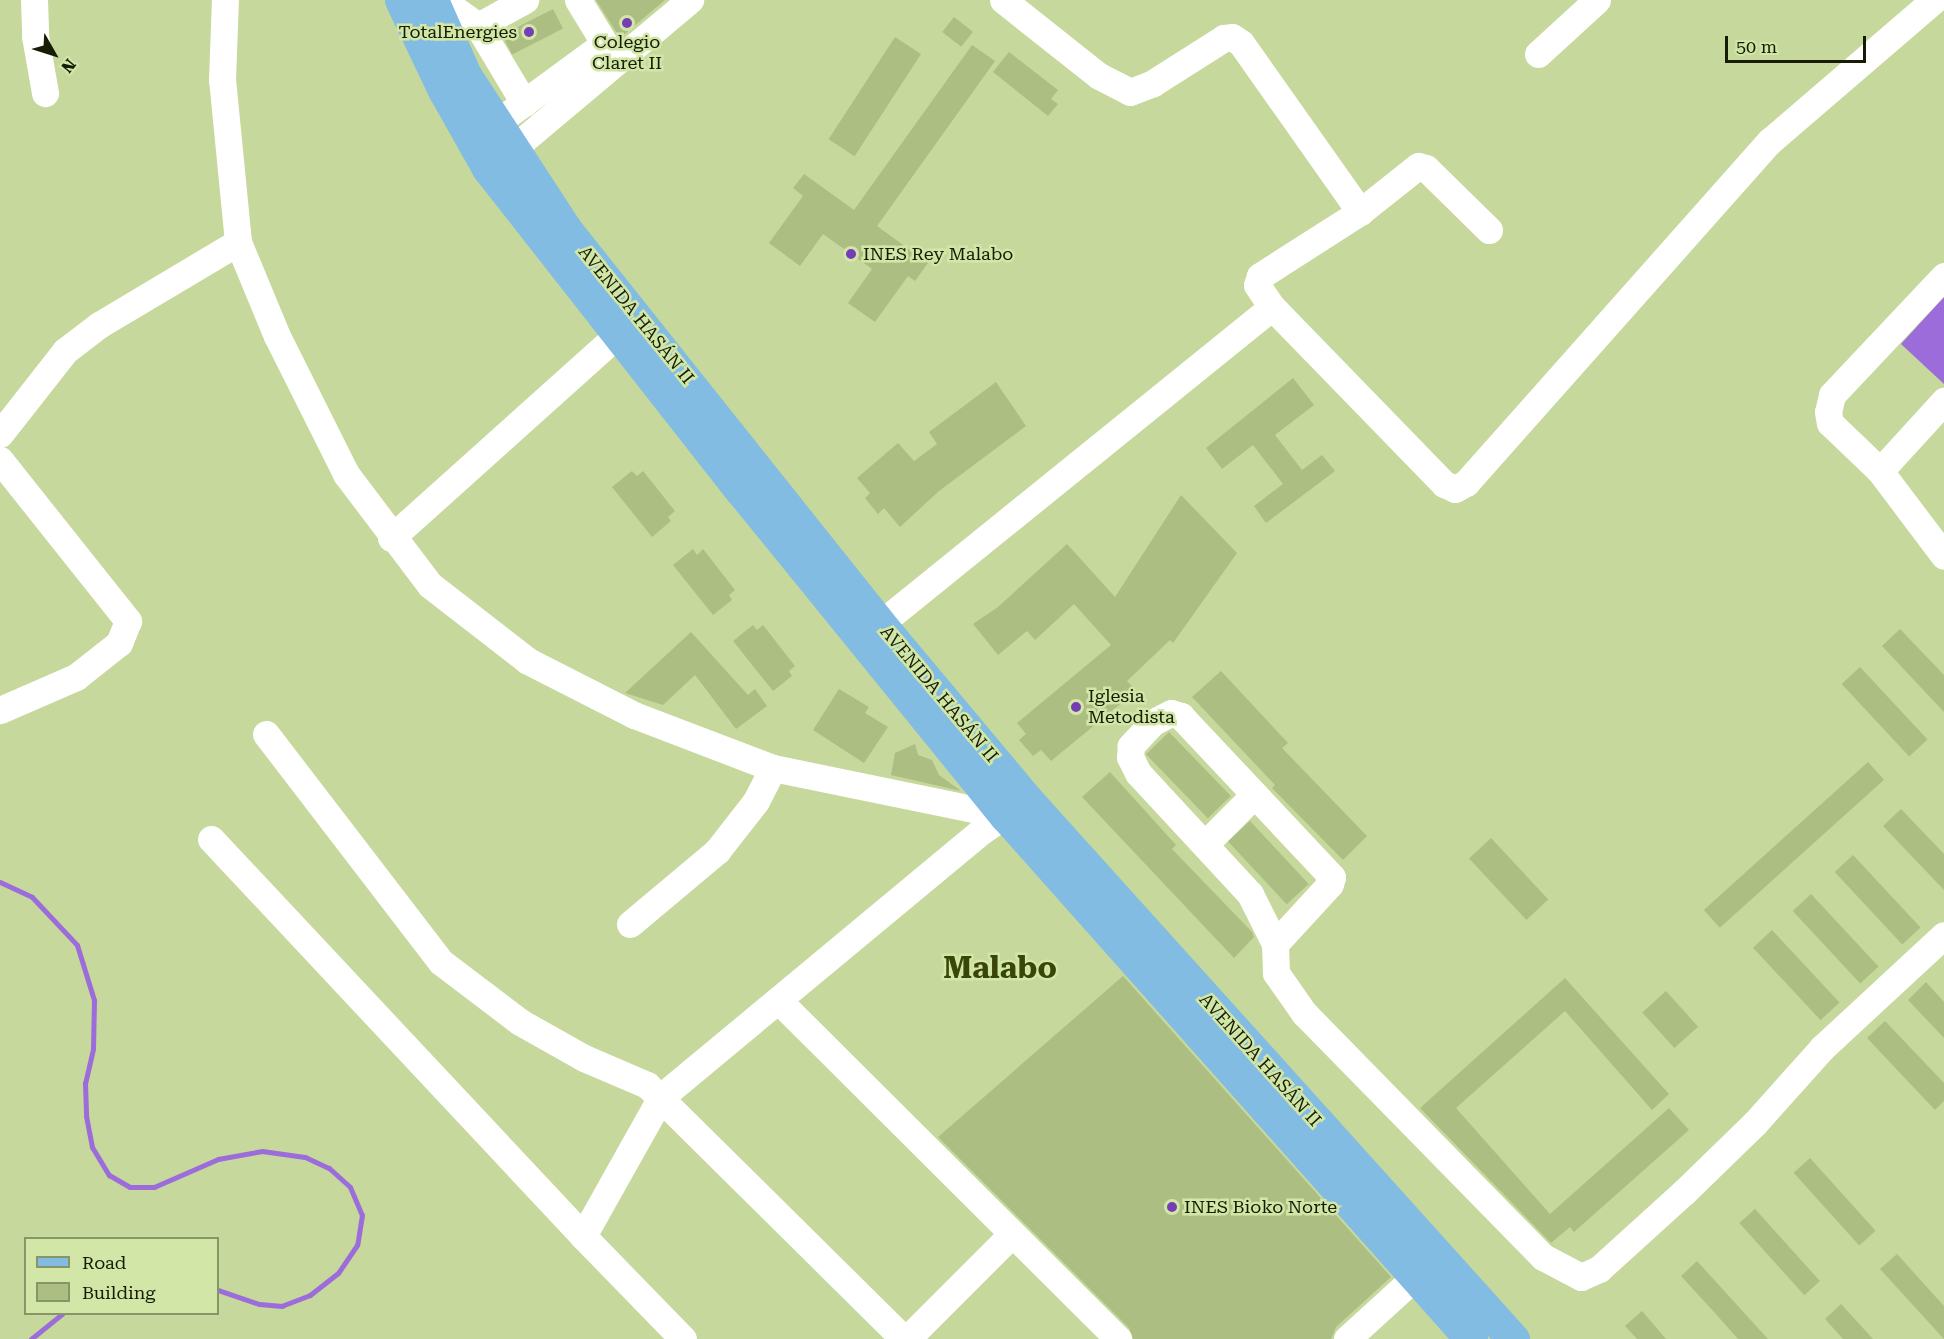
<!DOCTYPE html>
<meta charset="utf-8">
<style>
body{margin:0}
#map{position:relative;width:1944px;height:1339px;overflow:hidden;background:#c6d89b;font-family:"Roboto Serif",serif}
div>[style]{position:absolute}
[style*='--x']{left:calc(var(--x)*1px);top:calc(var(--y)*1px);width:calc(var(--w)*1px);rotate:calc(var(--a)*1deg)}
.water>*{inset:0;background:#9c6cdb}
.stream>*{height:5px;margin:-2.5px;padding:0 2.5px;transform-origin:2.5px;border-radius:2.5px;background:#9c6cdb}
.building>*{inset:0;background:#acbe82;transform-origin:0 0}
.minor>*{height:27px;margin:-13.5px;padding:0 13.5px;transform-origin:13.5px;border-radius:13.5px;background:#fff}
.major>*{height:33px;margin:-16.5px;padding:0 16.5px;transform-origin:16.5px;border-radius:16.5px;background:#82bce2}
.dots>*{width:16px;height:16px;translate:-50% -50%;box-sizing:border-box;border:3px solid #d2e6a7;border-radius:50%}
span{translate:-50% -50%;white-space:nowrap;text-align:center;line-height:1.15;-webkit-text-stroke:5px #d2e6a7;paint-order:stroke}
.poi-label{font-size:18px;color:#171d05}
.right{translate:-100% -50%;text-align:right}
.left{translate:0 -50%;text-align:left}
.street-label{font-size:18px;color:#171d05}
.town-label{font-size:30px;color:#394608;font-weight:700}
.legend{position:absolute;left:24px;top:1237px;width:195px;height:78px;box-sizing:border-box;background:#d2e6a7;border:2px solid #879666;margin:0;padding:8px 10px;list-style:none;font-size:18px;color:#171d05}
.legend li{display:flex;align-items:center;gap:12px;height:30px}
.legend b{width:30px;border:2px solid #879666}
.north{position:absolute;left:24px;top:24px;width:60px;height:60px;-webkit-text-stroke:4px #d2e6a7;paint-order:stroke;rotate:129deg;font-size:16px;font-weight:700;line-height:24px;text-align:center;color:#171d05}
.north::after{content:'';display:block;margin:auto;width:21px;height:27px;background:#171d05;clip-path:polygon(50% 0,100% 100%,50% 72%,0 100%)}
.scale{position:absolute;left:1725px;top:36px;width:141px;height:27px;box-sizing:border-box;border:3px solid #171d05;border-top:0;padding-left:8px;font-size:18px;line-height:21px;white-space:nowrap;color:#171d05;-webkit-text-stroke:4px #d2e6a7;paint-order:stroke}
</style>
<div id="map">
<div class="water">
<div style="clip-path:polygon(1944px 297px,1944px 384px,1901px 344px)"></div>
</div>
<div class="stream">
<div style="--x:0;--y:882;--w:35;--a:25"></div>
<div style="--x:32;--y:897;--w:66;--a:46.8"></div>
<div style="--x:77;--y:945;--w:58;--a:72.8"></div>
<div style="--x:94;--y:1000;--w:49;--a:91.2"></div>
<div style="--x:93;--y:1049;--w:35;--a:103"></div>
<div style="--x:85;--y:1083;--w:33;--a:88"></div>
<div style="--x:86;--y:1116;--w:32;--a:79"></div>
<div style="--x:92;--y:1147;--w:33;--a:59"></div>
<div style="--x:109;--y:1175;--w:24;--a:30"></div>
<div style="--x:130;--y:1187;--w:24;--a:0"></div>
<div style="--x:154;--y:1187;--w:70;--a:-23.6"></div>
<div style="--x:218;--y:1159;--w:45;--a:-10.3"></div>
<div style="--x:262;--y:1151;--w:43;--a:7.9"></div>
<div style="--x:305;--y:1157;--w:26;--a:25"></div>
<div style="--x:329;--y:1168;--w:28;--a:42"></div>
<div style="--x:350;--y:1187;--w:30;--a:67"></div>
<div style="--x:362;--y:1215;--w:30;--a:99"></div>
<div style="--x:357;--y:1245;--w:34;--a:124"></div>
<div style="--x:338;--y:1273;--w:36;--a:142"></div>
<div style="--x:310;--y:1295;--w:30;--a:159"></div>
<div style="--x:282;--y:1306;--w:23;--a:-175"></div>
<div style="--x:259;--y:1304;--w:43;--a:-161.1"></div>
<div style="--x:31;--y:1339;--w:40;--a:-39"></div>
</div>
<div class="building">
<div style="clip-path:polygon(596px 0,665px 0,620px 38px)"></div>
<div style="left:553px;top:9px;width:22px;height:57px;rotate:63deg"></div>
<div style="left:954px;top:17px;width:24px;height:19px;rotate:38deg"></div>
<div style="left:895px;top:37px;width:31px;height:122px;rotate:33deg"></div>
<div style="clip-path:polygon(972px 45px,995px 61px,877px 226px,928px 263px,915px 281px,908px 276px,875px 322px,848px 303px,872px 269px,823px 234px,800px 266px,769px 243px,803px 196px,793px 188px,804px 174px,854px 210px)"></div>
<div style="clip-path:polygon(1009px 52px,1058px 90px,1051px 99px,1058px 104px,1048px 116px,993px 72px)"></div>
<div style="clip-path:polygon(1293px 378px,1314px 405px,1275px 435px,1302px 470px,1322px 455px,1335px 471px,1266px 523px,1254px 506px,1283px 484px,1253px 445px,1222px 469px,1206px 448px)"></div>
<div style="clip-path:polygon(996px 382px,1026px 426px,939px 491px,900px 527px,884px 508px,878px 514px,865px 498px,870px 493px,857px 478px,898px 443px,914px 461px,937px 444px,929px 432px)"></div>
<div style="clip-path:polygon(632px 471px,637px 476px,643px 471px,675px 511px,668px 517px,671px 521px,652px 537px,612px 487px)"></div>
<div style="clip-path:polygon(1181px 495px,1237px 553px,1173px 643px,1170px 640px,1127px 681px,1136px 691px,1051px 761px,1041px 750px,1033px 756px,1019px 740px,1026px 734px,1017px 723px,1111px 645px,1074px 604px,1035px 640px,1027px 631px,998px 655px,973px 624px,998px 607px,1067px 544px,1115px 597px)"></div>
<div style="clip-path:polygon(693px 549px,697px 555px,703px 549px,735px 590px,729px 595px,732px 600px,713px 615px,673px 565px)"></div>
<div style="clip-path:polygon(753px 625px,757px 630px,763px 625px,795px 666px,789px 671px,792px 676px,773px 691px,733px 641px)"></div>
<div style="clip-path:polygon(1900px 629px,1944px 675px,1944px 712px,1882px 646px)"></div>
<div style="clip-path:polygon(691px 632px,748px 695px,755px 689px,767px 706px,736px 729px,695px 675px,663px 705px,625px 693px)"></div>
<div style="left:1860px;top:667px;width:99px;height:25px;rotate:47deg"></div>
<div style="clip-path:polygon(1221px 671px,1288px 743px,1282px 748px,1367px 836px,1343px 860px,1272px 788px,1275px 785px,1192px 697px)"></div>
<div style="clip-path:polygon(839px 689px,869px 707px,865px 713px,888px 727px,864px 763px,813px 730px)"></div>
<div style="left:1169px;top:732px;width:89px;height:32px;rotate:46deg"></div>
<div style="clip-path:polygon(915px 744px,918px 755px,932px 760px,939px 775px,961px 791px,891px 775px,895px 753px)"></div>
<div style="left:1868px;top:762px;width:24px;height:221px;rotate:48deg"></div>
<div style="clip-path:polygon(1110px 772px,1176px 845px,1172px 849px,1252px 932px,1254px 937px,1234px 958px,1082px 797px)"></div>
<div style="clip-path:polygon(1901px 809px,1944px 854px,1944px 890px,1883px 826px)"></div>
<div style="left:1250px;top:821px;width:86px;height:30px;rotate:47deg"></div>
<div style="left:1491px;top:838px;width:84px;height:30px;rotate:47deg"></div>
<div style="left:1853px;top:855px;width:99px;height:25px;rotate:47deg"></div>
<div style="left:1811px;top:894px;width:99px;height:25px;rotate:47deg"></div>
<div style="left:1772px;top:930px;width:99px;height:26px;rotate:47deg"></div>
<div style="clip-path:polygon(1123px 976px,1391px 1277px,1336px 1327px,1331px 1339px,1133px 1339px,1129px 1328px,938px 1137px)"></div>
<div style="clip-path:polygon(1565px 978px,1669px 1094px,1652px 1110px,1565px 1011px,1456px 1108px,1550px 1214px,1669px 1108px,1689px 1130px,1574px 1232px,1570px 1227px,1551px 1243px,1420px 1108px)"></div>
<div style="clip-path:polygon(1926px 982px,1944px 1002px,1944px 1038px,1908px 1000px)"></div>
<div style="left:1666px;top:991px;width:48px;height:32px;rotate:48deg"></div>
<div style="clip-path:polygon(1885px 1021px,1944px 1083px,1944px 1101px,1935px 1110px,1867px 1038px)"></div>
<div style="left:1810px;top:1158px;width:98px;height:22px;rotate:48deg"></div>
<div style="left:1755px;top:1209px;width:97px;height:21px;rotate:48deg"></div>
<div style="clip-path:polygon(1897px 1254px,1944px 1306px,1944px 1339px,1880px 1269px)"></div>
<div style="clip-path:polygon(1697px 1261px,1768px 1339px,1738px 1339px,1714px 1312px,1681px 1276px)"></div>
<div style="clip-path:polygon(1841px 1304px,1873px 1339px,1843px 1339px,1825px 1319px)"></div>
<div style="clip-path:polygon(1642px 1311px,1666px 1339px,1637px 1339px,1625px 1326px)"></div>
</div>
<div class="minor">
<div style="--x:34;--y:0;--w:36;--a:88"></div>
<div style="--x:35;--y:36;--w:58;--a:80"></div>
<div style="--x:442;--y:0;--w:44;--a:35.8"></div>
<div style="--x:478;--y:26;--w:90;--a:59.1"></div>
<div style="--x:578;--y:0;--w:69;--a:58.6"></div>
<div style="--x:1003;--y:0;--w:122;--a:38.4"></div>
<div style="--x:1099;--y:76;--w:35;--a:27"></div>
<div style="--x:1130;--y:92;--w:25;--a:-21"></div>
<div style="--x:1153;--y:83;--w:84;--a:-32.4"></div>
<div style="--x:1224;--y:38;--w:8;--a:-7"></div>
<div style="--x:1232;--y:37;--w:11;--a:34"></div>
<div style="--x:1241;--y:43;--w:207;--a:54.8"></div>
<div style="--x:478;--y:26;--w:54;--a:-29"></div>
<div style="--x:1538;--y:54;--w:80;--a:-42.5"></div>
<div style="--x:495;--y:124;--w:135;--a:-36.3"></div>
<div style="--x:498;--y:161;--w:251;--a:-40"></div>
<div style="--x:1489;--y:230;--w:88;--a:-135.5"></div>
<div style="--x:1426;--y:168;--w:8;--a:-166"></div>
<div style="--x:1418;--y:166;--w:74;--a:141.6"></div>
<div style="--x:1360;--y:212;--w:119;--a:147.4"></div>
<div style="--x:1260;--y:276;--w:9;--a:108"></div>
<div style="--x:1257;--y:285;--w:27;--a:56"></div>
<div style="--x:1272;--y:307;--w:247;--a:45.8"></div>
<div style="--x:1444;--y:484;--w:12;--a:24"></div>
<div style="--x:1455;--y:489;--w:13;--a:-29"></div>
<div style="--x:1466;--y:483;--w:458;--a:-48.4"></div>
<div style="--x:1770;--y:141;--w:216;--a:-40.7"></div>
<div style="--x:238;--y:242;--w:102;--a:67.5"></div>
<div style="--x:277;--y:336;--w:154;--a:63.4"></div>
<div style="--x:346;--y:474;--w:139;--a:52.9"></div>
<div style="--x:430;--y:585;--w:124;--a:37.8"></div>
<div style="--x:528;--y:661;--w:119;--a:27"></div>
<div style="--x:634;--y:715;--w:149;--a:20.9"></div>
<div style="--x:773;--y:768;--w:238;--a:11.6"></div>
<div style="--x:1944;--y:276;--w:163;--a:133.3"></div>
<div style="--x:1832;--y:395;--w:17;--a:103"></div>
<div style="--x:1828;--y:412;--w:11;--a:80"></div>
<div style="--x:1830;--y:423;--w:69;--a:43.8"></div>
<div style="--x:1880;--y:471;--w:106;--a:53"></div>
<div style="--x:0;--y:434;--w:105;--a:-51.9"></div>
<div style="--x:65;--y:351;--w:43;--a:-37.4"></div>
<div style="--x:99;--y:325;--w:162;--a:-30.8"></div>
<div style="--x:238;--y:242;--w:163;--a:-95.6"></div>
<div style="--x:222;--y:80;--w:80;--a:-87.9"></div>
<div style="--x:0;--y:460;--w:206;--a:51.5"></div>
<div style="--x:128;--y:621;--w:24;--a:112"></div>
<div style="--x:119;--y:643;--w:55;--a:141.7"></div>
<div style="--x:76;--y:677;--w:83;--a:156.5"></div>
<div style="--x:1880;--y:471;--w:95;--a:-47.6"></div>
<div style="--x:391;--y:538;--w:305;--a:-41.9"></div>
<div style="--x:865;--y:636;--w:523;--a:-38.95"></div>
<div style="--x:266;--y:734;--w:287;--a:52.5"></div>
<div style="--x:441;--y:962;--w:99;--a:37.2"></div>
<div style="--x:520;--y:1022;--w:73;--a:29.4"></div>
<div style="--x:584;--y:1058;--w:69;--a:23.2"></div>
<div style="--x:647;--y:1085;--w:361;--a:44.7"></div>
<div style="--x:211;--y:839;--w:544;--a:46.86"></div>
<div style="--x:1206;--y:843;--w:68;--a:-45"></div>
<div style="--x:630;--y:924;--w:114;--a:-40"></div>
<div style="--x:717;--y:851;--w:63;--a:-52"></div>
<div style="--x:756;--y:801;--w:37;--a:-63"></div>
<div style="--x:1275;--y:944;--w:81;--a:-47.5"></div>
<div style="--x:1330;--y:884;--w:7;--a:-74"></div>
<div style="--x:1332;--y:877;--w:221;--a:-133.2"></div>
<div style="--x:1181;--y:716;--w:10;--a:-163"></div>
<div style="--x:1171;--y:713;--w:20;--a:153"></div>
<div style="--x:1153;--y:722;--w:33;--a:133"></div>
<div style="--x:1131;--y:746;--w:11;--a:95"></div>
<div style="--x:1130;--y:757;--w:18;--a:63"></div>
<div style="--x:1138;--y:773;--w:165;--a:47.2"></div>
<div style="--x:1250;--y:894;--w:56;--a:63.4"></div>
<div style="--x:1275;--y:944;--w:29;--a:88"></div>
<div style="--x:1276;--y:973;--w:49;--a:55"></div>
<div style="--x:1304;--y:1013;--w:342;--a:45.6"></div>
<div style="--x:1543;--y:1257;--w:43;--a:27.8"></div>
<div style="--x:1581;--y:1277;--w:20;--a:-24"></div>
<div style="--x:1599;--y:1269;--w:115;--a:-42.2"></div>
<div style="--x:1684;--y:1192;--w:99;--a:-44.2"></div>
<div style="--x:1755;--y:1123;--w:101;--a:-48.2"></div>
<div style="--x:1822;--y:1048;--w:166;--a:-42.8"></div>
<div style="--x:779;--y:1001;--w:479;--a:44.9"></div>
<div style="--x:683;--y:1339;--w:144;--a:-134.2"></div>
<div style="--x:583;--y:1236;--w:159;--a:-60.7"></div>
<div style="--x:661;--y:1097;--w:418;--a:-39.7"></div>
<div style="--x:983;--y:830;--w:36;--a:-34"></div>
<div style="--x:907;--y:1339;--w:147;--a:-45"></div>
<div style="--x:1347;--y:1339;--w:95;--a:-42.4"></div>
</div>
<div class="major">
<div style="--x:401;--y:0;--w:100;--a:64.5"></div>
<div style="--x:444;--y:90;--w:90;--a:60.6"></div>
<div style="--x:488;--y:168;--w:408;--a:51.9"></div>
<div style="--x:740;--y:489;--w:422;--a:50.9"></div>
<div style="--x:1006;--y:816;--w:700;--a:48.36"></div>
<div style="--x:432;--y:0;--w:82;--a:66.3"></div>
<div style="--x:465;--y:75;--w:185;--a:56.9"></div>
<div style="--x:566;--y:230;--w:502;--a:51.46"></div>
<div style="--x:879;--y:623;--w:231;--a:50.1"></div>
<div style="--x:1027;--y:800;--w:726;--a:47.96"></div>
</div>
<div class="dots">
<div style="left:627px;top:23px;background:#763eb4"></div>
<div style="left:529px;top:32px;background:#763eb4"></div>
<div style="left:851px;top:254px;background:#763eb4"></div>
<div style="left:1076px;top:707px;background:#763eb4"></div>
<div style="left:1172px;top:1207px;background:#763eb4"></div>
</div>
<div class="poi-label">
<span class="right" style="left:517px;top:32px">TotalEnergies</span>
<span style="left:627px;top:53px">Colegio<br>Claret II</span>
<span class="left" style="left:863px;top:254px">INES Rey Malabo</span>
<span class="left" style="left:1088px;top:707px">Iglesia<br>Metodista</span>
<span class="left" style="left:1184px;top:1207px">INES Bioko Norte</span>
</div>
<div class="street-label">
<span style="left:636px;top:315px;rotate:51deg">AVENIDA HASÁN II</span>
<span style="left:939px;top:694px;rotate:50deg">AVENIDA HASÁN II</span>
<span style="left:1260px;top:1060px;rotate:48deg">AVENIDA HASÁN II</span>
</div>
<div class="town-label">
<span style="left:1000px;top:968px">Malabo</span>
</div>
<ul class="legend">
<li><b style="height:8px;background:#82bce2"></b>Road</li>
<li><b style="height:16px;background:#acbe82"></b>Building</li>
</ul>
<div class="north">N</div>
<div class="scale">50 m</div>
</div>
